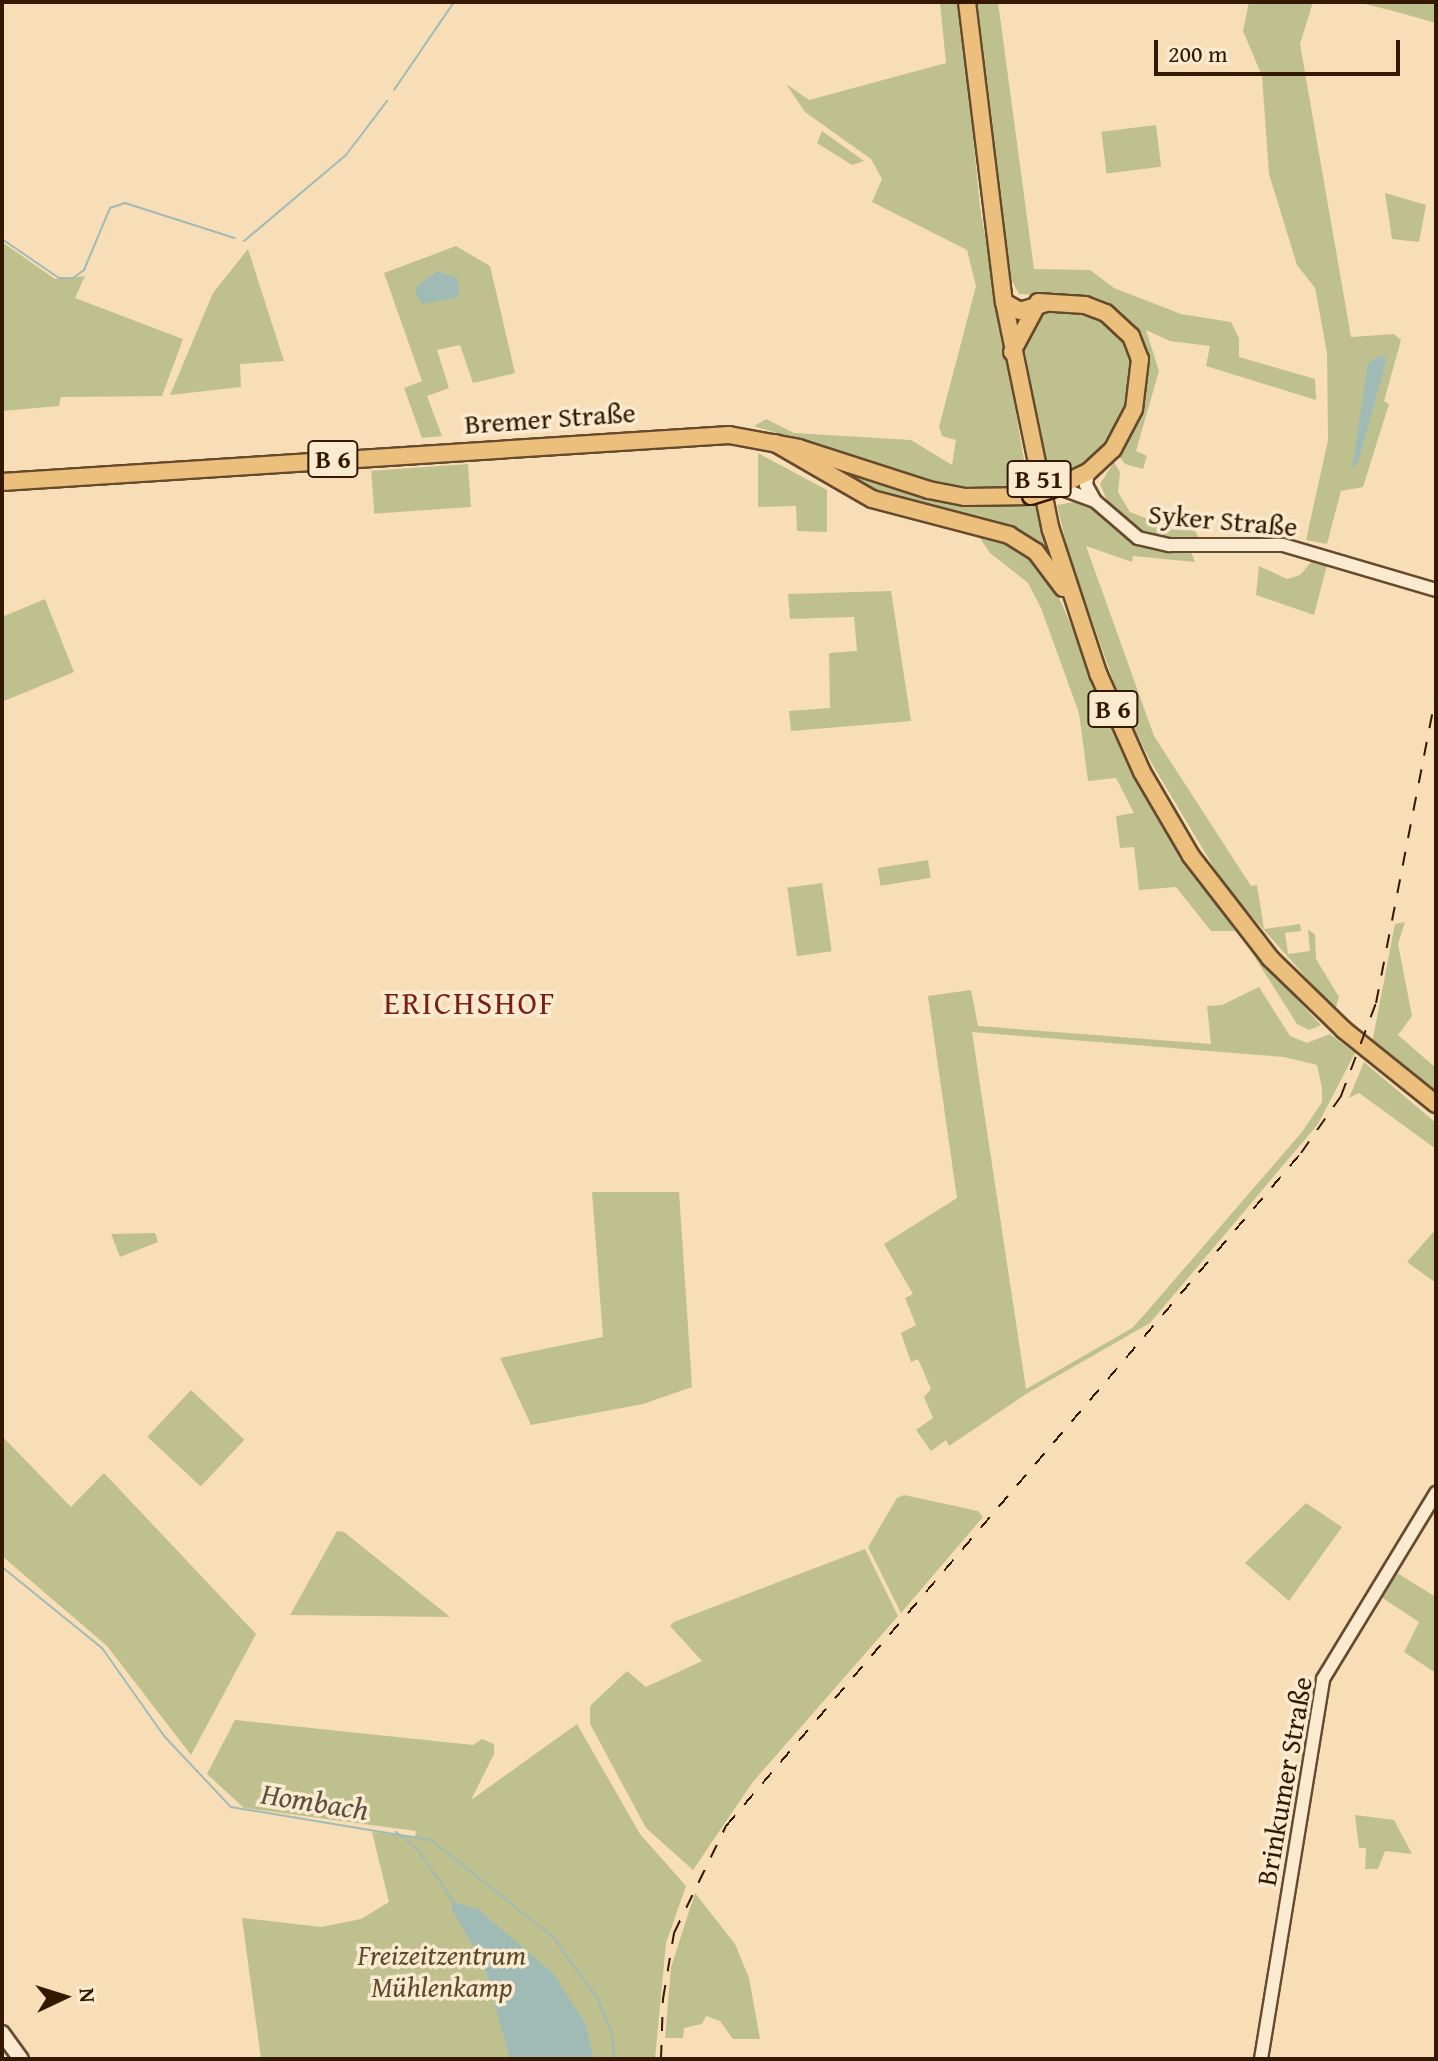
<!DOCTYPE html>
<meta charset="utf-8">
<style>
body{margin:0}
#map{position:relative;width:1438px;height:2061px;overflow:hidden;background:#f8deb7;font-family:"Gentium Book Plus",serif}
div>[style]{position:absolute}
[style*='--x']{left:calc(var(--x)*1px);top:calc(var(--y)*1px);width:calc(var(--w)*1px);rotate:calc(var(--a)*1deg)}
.green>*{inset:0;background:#bec18e;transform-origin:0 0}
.water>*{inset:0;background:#a0bbb6}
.stream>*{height:2px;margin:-1px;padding:0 1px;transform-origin:1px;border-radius:1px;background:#a0bbb6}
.roads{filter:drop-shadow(2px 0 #654a2e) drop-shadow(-2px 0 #654a2e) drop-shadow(0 2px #654a2e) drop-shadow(0 -2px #654a2e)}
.tertiary>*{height:12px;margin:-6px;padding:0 6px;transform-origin:6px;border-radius:6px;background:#faead0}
.secondary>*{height:14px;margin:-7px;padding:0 7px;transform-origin:7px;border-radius:7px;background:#faead0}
.primary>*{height:16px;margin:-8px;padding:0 8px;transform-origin:8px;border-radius:8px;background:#ecbf7c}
.trunk>*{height:16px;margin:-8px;padding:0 8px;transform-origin:8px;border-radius:8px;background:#ecbf7c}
.rail>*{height:2px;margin-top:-1px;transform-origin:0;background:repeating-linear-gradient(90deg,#341800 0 14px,transparent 0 28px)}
.bridges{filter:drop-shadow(2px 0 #341800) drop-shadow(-2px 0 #341800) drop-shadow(0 2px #341800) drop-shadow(0 -2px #341800)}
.primary-bridge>*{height:16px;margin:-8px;padding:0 8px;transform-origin:8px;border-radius:8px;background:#ecbf7c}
span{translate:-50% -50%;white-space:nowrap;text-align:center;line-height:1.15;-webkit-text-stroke:7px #faead0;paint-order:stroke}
.shield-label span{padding:2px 6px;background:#faead0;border:2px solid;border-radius:6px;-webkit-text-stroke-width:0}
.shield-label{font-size:26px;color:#341800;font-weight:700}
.street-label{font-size:28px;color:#341800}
.park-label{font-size:28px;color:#5d4b2b;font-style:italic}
.water-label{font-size:30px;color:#5a5140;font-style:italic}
.quarter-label{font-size:32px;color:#7a1f14;letter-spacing:2px}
.frame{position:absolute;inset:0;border:4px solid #341800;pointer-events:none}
.north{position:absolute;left:24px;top:1957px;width:80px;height:80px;-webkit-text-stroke:6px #faead0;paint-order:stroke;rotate:86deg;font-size:22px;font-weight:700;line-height:32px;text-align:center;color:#341800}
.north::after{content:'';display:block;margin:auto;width:28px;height:36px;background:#341800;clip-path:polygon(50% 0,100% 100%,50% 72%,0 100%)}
.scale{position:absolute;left:1154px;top:40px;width:246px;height:36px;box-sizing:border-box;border:4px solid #341800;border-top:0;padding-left:10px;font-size:24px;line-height:28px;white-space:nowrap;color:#341800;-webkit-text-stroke:6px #faead0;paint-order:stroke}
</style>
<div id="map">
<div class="green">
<div style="clip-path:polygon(940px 2px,960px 2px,980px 207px,1029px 488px,1019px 490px,975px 490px,926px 481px,754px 426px,766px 419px,794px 433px,911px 440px,952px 465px,956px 440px,942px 436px,939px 427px,976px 286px,967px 250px,872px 202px,882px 179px,871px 159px,805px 112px,786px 84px,809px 100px,946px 63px)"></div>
<div style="clip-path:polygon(975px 2px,998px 2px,1034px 269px,1090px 270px,1114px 288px,1181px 314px,1231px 322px,1239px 338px,1239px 357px,1315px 379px,1316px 400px,1206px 366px,1210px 346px,1170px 341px,1146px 330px,1159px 371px,1136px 451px,1147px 456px,1143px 469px,1125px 464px,1119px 456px,1145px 403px,1148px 356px,1122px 314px,1099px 299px,1019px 294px,1011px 279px)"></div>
<div style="clip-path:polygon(1249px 2px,1313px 2px,1300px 44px,1351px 337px,1394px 334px,1401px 340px,1384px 401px,1389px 404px,1363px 487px,1341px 491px,1327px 544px,1306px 540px,1328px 440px,1327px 353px,1315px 288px,1297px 265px,1269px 174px,1262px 76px,1243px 31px)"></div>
<div style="clip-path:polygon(1357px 2px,1436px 2px,1436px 23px,1397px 12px)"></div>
<div style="left:1156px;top:125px;width:42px;height:55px;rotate:83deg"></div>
<div style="clip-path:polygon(822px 131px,864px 161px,852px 165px,817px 143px)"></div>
<div style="clip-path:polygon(1385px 193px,1426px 205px,1419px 242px,1392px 239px)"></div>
<div style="clip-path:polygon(2px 242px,55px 279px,85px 276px,75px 298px,183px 339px,162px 396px,61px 397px,59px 406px,2px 411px)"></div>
<div style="clip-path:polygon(456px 246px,490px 266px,515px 373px,473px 383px,460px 345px,437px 350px,449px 388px,427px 396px,442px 436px,422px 438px,404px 388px,422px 381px,384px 273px)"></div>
<div style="clip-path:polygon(248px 249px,284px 361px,240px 364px,241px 387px,170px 395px,213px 293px)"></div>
<div style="clip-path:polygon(1050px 309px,1090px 312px,1110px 323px,1133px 354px,1133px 388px,1119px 426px,1105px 444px,1067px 476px,1049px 481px,1023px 340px,1039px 314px)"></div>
<div style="clip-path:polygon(758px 453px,827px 490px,827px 532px,797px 531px,796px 506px,758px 507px)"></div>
<div style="clip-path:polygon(806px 457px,953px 502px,1037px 505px,1056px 571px,1044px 556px,886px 500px)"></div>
<div style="clip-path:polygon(1114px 462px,1120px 472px,1118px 492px,1130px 512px,1153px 521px,1191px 521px,1199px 539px,1165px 539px,1128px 526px,1110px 507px,1100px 484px)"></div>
<div style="left:468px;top:464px;width:43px;height:97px;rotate:86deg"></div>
<div style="clip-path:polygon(1075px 502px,1092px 508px,1133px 543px,1191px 552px,1195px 562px,1133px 556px,1132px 562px,1086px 546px,1154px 736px,1251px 886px,1257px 885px,1264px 929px,1300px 924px,1301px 931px,1285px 933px,1288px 954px,1310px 951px,1308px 930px,1315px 934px,1316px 959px,1339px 997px,1335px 1010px,1225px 886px,1152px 764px,1121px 703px,1069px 555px,1057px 505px)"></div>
<div style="clip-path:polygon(980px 538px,1023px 549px,1040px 564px,1062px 604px,1139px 788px,1235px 931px,1211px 931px,1176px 887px,1139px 890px,1134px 847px,1120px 848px,1116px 816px,1134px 813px,1116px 778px,1088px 781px,1079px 713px,1041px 608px,1028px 583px,990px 553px)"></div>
<div style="clip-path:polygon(1312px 561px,1327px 565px,1314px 615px,1256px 595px,1259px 566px,1287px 579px,1300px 575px)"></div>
<div style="clip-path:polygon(891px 591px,911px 721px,791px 731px,789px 711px,830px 708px,829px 653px,857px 651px,854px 617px,790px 619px,788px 594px)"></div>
<div style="clip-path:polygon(45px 599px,74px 672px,2px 702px,2px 617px)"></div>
<div style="left:928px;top:860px;width:18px;height:51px;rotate:81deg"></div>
<div style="left:822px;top:883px;width:69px;height:35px;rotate:82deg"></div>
<div style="clip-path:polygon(1405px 922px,1398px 944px,1412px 1016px,1398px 1035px,1436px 1068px,1436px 1090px,1372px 1043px,1395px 924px)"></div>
<div style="clip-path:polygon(1249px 948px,1321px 1025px,1319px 1026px,1309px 1030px,1297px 1024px)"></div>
<div style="clip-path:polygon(evenodd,1259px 987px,1290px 1036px,1307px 1043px,1330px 1034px,1355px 1053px,1318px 1124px,1150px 1323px,1026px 1394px,949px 1446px,946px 1440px,931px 1451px,916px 1430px,933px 1418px,924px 1397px,931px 1389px,918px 1359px,911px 1362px,901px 1333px,916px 1325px,905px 1298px,913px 1294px,884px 1244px,957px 1198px,928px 996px,971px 990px,978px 1026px,1211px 1044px,1207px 1006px,1222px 1005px,1259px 987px,972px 1032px,1284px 1057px,1317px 1065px,1322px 1088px,1322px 1102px,1302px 1132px,1144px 1315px,1132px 1328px,1026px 1389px,972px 1032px)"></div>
<div style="clip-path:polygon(1364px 1062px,1436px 1123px,1436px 1149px,1359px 1093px,1349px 1098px)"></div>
<div style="clip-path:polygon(592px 1192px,679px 1192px,692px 1387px,643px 1404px,531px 1425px,500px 1358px,603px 1337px)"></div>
<div style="clip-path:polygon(1436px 1229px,1436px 1283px,1407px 1262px)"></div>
<div style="clip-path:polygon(155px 1233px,158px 1242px,120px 1257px,111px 1234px)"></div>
<div style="left:191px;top:1390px;width:73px;height:64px;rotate:43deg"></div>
<div style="clip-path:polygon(2px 1436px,71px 1507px,104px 1473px,256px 1634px,191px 1755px,107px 1646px,2px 1556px)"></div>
<div style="clip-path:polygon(904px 1495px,978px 1511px,983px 1517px,901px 1613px,868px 1547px,897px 1498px)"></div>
<div style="clip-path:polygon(1306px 1503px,1342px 1527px,1289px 1601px,1245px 1563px)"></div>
<div style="clip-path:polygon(337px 1531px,344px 1532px,450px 1617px,290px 1615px)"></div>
<div style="clip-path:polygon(865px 1549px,898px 1616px,752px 1783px,693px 1870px,646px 1828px,590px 1724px,590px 1706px,627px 1671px,646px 1687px,702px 1661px,670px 1626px,674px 1622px)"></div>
<div style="clip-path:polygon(1392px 1570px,1436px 1597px,1436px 1673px,1404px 1652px,1419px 1622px,1378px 1595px)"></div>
<div style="clip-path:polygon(235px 1720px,473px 1745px,482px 1739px,494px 1744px,494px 1754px,471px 1800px,577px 1724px,640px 1834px,686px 1886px,666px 1943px,655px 2059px,261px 2059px,242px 1918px,321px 1927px,361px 1919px,389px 1902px,372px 1832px,415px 1836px,416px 1831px,244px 1808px,207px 1774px)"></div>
<div style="clip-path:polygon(1355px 1815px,1394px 1820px,1412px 1854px,1385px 1851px,1378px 1869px,1365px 1869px,1366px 1848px,1359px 1848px)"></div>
<div style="clip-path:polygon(695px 1893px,735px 1944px,749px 1978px,760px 2039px,733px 2039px,720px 2021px,706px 2016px,702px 2024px,684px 2028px,683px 2038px,665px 2038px,671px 1967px)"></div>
</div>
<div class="water">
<div style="clip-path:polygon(438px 271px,457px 278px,459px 297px,422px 304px,415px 292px,417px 286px)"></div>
<div style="clip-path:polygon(1380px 356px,1386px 358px,1385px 365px,1358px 463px,1352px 469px,1368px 363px)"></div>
<div style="clip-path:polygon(454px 1902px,479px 1910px,553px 1973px,585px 2023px,594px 2059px,510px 2059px,484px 1965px,451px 1908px)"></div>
</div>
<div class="stream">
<div style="--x:394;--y:90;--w:107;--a:-55.7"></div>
<div style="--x:2;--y:239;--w:69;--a:34.4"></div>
<div style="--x:59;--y:278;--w:14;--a:0"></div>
<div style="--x:73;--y:278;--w:14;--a:-36"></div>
<div style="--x:84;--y:270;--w:67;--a:-67.2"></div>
<div style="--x:110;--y:208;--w:16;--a:-18"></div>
<div style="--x:125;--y:203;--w:115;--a:17.7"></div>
<div style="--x:244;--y:241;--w:133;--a:-40.1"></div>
<div style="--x:346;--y:155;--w:68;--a:-52.8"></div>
<div style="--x:2;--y:1567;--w:129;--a:39"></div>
<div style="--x:102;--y:1648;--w:108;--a:54.8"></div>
<div style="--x:164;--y:1736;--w:98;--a:46.7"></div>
<div style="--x:231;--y:1807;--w:203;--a:9.4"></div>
<div style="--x:431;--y:1840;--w:156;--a:38.5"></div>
<div style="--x:553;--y:1937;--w:75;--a:54.2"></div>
<div style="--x:597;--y:1998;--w:39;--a:67"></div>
<div style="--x:612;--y:2034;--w:25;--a:85"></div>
<div style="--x:396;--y:1832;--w:27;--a:39"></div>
<div style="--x:417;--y:1849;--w:65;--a:55.1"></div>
</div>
<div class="roads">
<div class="tertiary">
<div style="--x:1088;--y:472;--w:13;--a:99"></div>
<div style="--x:1086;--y:485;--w:18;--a:61"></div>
<div style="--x:1095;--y:501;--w:57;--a:40.7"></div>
<div style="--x:1138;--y:538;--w:32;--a:13"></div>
<div style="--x:1169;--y:545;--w:114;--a:0"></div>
<div style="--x:1283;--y:545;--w:159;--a:16.4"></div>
<div style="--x:1057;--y:487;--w:40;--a:20.2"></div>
<div style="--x:1261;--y:2059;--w:385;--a:-80.7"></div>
<div style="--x:1323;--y:1679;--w:218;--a:-58.7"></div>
</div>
<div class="secondary">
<div style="--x:2;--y:2033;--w:32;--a:54"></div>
</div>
<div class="primary">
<div style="--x:967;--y:2;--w:302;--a:83"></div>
<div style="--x:1004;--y:302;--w:18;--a:29"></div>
<div style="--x:1020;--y:311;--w:27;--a:-17"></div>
<div style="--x:1038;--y:302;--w:47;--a:3.7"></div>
<div style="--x:1085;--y:305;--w:22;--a:21"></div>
<div style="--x:1106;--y:313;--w:34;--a:43"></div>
<div style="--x:1131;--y:336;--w:25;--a:69"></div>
<div style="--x:1140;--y:359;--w:50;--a:96.8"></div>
<div style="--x:1134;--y:409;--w:45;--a:117.7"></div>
<div style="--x:1113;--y:449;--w:34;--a:137"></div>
<div style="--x:1088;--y:472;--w:42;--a:154.7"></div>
<div style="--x:2;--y:482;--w:729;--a:-3.7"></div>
<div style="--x:729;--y:435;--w:71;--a:10.5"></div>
<div style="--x:799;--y:448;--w:137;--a:17.9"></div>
<div style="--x:929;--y:490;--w:37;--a:11"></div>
<div style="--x:965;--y:497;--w:66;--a:-0.9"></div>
</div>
<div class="trunk">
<div style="--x:1004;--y:302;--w:233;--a:78.4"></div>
<div style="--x:1051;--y:530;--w:151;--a:71.8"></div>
<div style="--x:1098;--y:673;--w:108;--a:66"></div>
<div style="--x:1142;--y:772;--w:97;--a:59.7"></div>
<div style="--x:1191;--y:856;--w:129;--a:52.2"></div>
<div style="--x:1270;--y:958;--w:103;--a:44.2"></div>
<div style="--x:1344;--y:1030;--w:118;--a:38.8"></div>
<div style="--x:1012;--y:352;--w:49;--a:-61.9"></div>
<div style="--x:775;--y:443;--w:112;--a:30"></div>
<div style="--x:872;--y:499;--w:142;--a:14.7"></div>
<div style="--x:1009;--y:535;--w:32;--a:32"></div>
<div style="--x:1036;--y:552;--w:45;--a:53.1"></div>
</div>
</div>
<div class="rail">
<div style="--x:661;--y:2059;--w:60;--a:-88.1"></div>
<div style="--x:663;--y:1999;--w:67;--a:-80.5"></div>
<div style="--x:674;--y:1933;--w:119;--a:-64.1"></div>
<div style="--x:726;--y:1826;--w:885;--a:-49.49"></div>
<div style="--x:1301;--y:1153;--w:70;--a:-54.9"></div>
<div style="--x:1341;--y:1096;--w:99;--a:-69.4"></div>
<div style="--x:1376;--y:1003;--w:314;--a:-79"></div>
</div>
<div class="bridges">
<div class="primary-bridge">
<div style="--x:1031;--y:496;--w:20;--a:-18"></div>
</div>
</div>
<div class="shield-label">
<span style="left:333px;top:459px">B 6</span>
<span style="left:1039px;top:479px">B 51</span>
<span style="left:1113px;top:709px">B 6</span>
</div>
<div class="street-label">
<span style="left:550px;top:418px;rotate:-4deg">Bremer Straße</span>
<span style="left:1223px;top:520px;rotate:5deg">Syker Straße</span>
<span style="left:1284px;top:1781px;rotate:-80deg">Brinkumer Straße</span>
</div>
<div class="park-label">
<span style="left:442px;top:1971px">Freizeitzentrum<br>Mühlenkamp</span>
</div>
<div class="water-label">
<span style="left:315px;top:1801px;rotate:9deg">Hombach</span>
</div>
<div class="quarter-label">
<span style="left:470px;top:1003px">ERICHSHOF</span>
</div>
<div class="frame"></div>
<div class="north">N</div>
<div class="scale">200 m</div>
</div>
